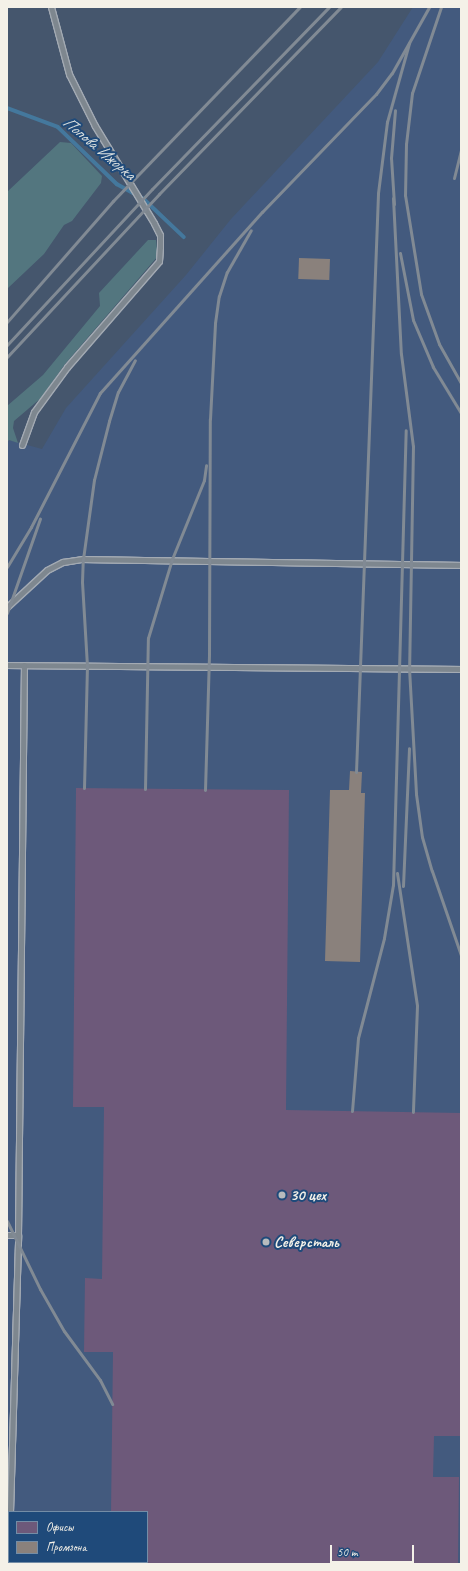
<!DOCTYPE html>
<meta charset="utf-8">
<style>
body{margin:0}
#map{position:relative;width:468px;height:1571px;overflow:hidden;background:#45566d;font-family:Caveat,sans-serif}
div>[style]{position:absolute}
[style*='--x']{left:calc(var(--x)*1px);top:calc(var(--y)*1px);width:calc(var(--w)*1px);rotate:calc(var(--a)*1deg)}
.built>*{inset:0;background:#435a7e}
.green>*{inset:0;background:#53767f}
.offices>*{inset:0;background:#6d597a}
.industry>*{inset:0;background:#8a817c;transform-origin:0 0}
.stream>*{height:3.5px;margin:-1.75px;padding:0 1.75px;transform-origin:1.75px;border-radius:1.75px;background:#44789d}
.roads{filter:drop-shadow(1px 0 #a3aab3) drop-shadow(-1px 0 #a3aab3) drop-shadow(0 1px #a3aab3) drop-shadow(0 -1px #a3aab3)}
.lane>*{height:5px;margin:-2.5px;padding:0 2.5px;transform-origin:2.5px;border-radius:2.5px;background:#7e878f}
.rail>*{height:3px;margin:-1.5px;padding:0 1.5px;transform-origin:1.5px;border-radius:1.5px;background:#818a94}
.dots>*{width:11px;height:11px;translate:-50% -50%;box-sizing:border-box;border:2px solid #1f4a7a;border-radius:50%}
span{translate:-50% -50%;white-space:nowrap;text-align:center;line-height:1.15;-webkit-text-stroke:4px #1f4a7a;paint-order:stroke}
.poi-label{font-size:16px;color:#f4f1e8;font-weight:700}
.left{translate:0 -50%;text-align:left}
.water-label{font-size:17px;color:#dadfde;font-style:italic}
.frame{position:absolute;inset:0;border:8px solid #f4f1e8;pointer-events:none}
.legend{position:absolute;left:8px;top:1511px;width:140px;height:52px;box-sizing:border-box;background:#1f4a7a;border:1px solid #748da6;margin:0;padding:5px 7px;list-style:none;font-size:12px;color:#f4f1e8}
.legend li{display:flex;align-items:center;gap:8px;height:20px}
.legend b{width:20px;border:1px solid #748da6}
.scale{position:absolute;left:330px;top:1545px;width:84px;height:18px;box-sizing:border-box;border:2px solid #f4f1e8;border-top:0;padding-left:5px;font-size:12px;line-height:14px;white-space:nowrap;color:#f4f1e8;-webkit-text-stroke:3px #1f4a7a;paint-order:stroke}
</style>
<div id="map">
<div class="built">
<div style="clip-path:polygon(evenodd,413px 7px,461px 7px,461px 1564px,7px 1564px,7px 443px,9px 440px,42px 449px,66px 408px,186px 275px,231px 219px,378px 62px,413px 7px,9px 1512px,147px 1512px,147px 1562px,9px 1562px,9px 1512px)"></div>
</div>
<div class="green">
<div style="clip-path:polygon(60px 142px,71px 143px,102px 176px,101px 183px,72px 221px,64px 225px,44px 254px,7px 289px,7px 192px)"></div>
<div style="clip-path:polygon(148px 240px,156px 240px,158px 256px,65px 364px,41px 398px,14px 421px,13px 428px,18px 443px,9px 440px,7px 443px,7px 406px,43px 375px,100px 306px,99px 293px)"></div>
</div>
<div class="offices">
<div style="clip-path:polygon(76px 788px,289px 790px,286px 1110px,461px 1113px,461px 1436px,434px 1436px,433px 1477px,459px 1477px,458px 1564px,110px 1564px,147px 1562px,147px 1512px,111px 1512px,113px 1352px,84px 1352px,85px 1278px,102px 1279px,104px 1107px,73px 1107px)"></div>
</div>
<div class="industry">
<div style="left:299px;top:258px;width:31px;height:21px;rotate:2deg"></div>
<div style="clip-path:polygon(350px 771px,362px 772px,361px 793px,365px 793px,360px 962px,325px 961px,330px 790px,349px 790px)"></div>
</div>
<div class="stream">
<div style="--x:7;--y:108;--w:54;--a:20.4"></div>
<div style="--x:58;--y:127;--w:82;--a:44"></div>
<div style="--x:117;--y:184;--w:31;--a:29"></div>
<div style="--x:144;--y:199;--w:55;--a:43.5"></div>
</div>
<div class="roads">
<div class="lane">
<div style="--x:22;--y:445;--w:35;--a:-70"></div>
<div style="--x:34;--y:412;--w:56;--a:-53.7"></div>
<div style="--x:67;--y:367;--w:140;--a:-49"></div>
<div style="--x:159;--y:261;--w:14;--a:-86"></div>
<div style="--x:160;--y:247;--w:12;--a:-90"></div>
<div style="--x:160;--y:235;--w:13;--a:-117"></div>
<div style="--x:154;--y:223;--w:114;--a:-121.3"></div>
<div style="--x:95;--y:126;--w:58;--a:-116.6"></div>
<div style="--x:69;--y:74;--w:69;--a:-105"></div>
<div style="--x:7;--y:607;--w:54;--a:-42.8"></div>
<div style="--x:47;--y:570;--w:18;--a:-27"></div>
<div style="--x:63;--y:562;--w:20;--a:-9"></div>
<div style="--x:83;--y:559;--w:378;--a:0.9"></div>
<div style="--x:7;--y:665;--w:454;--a:0.5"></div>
<div style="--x:7;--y:1235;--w:11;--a:0"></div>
<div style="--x:10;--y:1512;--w:277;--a:-88.3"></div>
<div style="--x:18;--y:1235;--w:570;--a:-89.4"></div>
<div style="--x:8;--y:1564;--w:21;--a:-87"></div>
</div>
</div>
<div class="rail">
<div style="--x:441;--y:7;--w:91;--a:108.6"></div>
<div style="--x:412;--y:93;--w:51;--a:96.7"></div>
<div style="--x:406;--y:144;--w:51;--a:91.1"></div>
<div style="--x:405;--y:195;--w:100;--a:80.8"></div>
<div style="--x:421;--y:294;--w:53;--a:70.2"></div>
<div style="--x:439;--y:344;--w:45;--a:60.6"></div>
<div style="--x:454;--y:178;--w:29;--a:-76"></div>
<div style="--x:393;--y:198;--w:156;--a:87.1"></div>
<div style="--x:401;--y:354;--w:93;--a:82.6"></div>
<div style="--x:413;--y:446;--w:222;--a:91"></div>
<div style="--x:409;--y:668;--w:126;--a:86.8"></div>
<div style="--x:416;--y:794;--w:43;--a:82.1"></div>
<div style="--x:422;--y:837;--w:35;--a:74"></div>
<div style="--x:432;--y:871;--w:89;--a:71"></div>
<div style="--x:394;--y:204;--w:46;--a:-93.7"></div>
<div style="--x:391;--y:158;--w:48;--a:-85.2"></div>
<div style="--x:400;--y:253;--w:68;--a:79"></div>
<div style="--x:413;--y:320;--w:51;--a:66.9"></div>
<div style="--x:433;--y:367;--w:54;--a:58.7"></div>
<div style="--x:7;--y:322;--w:161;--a:-48.8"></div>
<div style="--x:113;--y:201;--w:269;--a:-46.1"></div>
<div style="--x:7;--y:345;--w:213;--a:-47.1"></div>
<div style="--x:152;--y:189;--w:254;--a:-45.8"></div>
<div style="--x:7;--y:357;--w:223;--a:-47"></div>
<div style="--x:159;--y:194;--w:261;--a:-45.8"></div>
<div style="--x:7;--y:567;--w:47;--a:-59"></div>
<div style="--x:31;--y:527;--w:151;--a:-62.8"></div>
<div style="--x:100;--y:393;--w:243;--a:-48.2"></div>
<div style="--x:262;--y:212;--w:164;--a:-46"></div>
<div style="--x:376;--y:94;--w:26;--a:-53"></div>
<div style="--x:392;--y:73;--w:76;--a:-60.7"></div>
<div style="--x:7;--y:613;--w:100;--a:-70.7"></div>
<div style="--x:356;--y:772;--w:579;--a:-87.82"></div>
<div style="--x:378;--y:193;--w:72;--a:-82.8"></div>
<div style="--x:387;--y:122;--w:82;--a:-74.4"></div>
<div style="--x:84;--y:788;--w:122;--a:-88.6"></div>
<div style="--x:87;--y:666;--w:84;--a:-93.4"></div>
<div style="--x:82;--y:582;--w:23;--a:-88"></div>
<div style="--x:83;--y:559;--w:80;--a:-82.1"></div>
<div style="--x:94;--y:480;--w:61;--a:-75.7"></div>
<div style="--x:109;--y:421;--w:30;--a:-73"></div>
<div style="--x:118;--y:392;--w:36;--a:-62"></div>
<div style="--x:145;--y:789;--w:151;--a:-88.9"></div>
<div style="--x:148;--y:638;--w:83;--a:-73.1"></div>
<div style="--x:172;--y:559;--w:85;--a:-67.9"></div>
<div style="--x:204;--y:480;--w:15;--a:-82"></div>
<div style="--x:205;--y:790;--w:135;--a:-88.3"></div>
<div style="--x:209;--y:655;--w:236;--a:-89.8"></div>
<div style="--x:210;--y:419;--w:96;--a:-87"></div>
<div style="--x:215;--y:323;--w:27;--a:-82"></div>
<div style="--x:219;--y:296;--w:25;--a:-72"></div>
<div style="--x:227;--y:272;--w:48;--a:-60.3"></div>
<div style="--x:397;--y:873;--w:134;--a:81.4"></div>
<div style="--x:417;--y:1006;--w:106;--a:92.2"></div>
<div style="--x:403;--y:886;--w:138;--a:-87.5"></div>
<div style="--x:352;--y:1111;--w:73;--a:-85.3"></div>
<div style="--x:358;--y:1038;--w:103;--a:-75.4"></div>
<div style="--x:384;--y:938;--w:54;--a:-80.4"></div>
<div style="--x:393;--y:885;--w:455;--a:-88.4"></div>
<div style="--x:7;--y:1221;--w:76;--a:64.1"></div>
<div style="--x:40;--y:1289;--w:48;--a:60.3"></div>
<div style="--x:64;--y:1331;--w:61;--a:53.7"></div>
<div style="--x:100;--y:1380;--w:27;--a:63"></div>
</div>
<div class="dots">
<div style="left:282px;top:1195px;background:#b7bbbd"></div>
<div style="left:266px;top:1242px;background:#b7bbbd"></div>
</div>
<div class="poi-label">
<span class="left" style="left:290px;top:1195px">30 цех</span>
<span class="left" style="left:274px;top:1242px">Северсталь</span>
</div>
<div class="water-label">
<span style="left:99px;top:148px;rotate:40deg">Попова Ижорка</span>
</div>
<div class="frame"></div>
<ul class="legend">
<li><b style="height:11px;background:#6d597a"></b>Офисы</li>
<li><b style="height:11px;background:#8a817c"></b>Промзона</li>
</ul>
<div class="scale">50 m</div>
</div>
